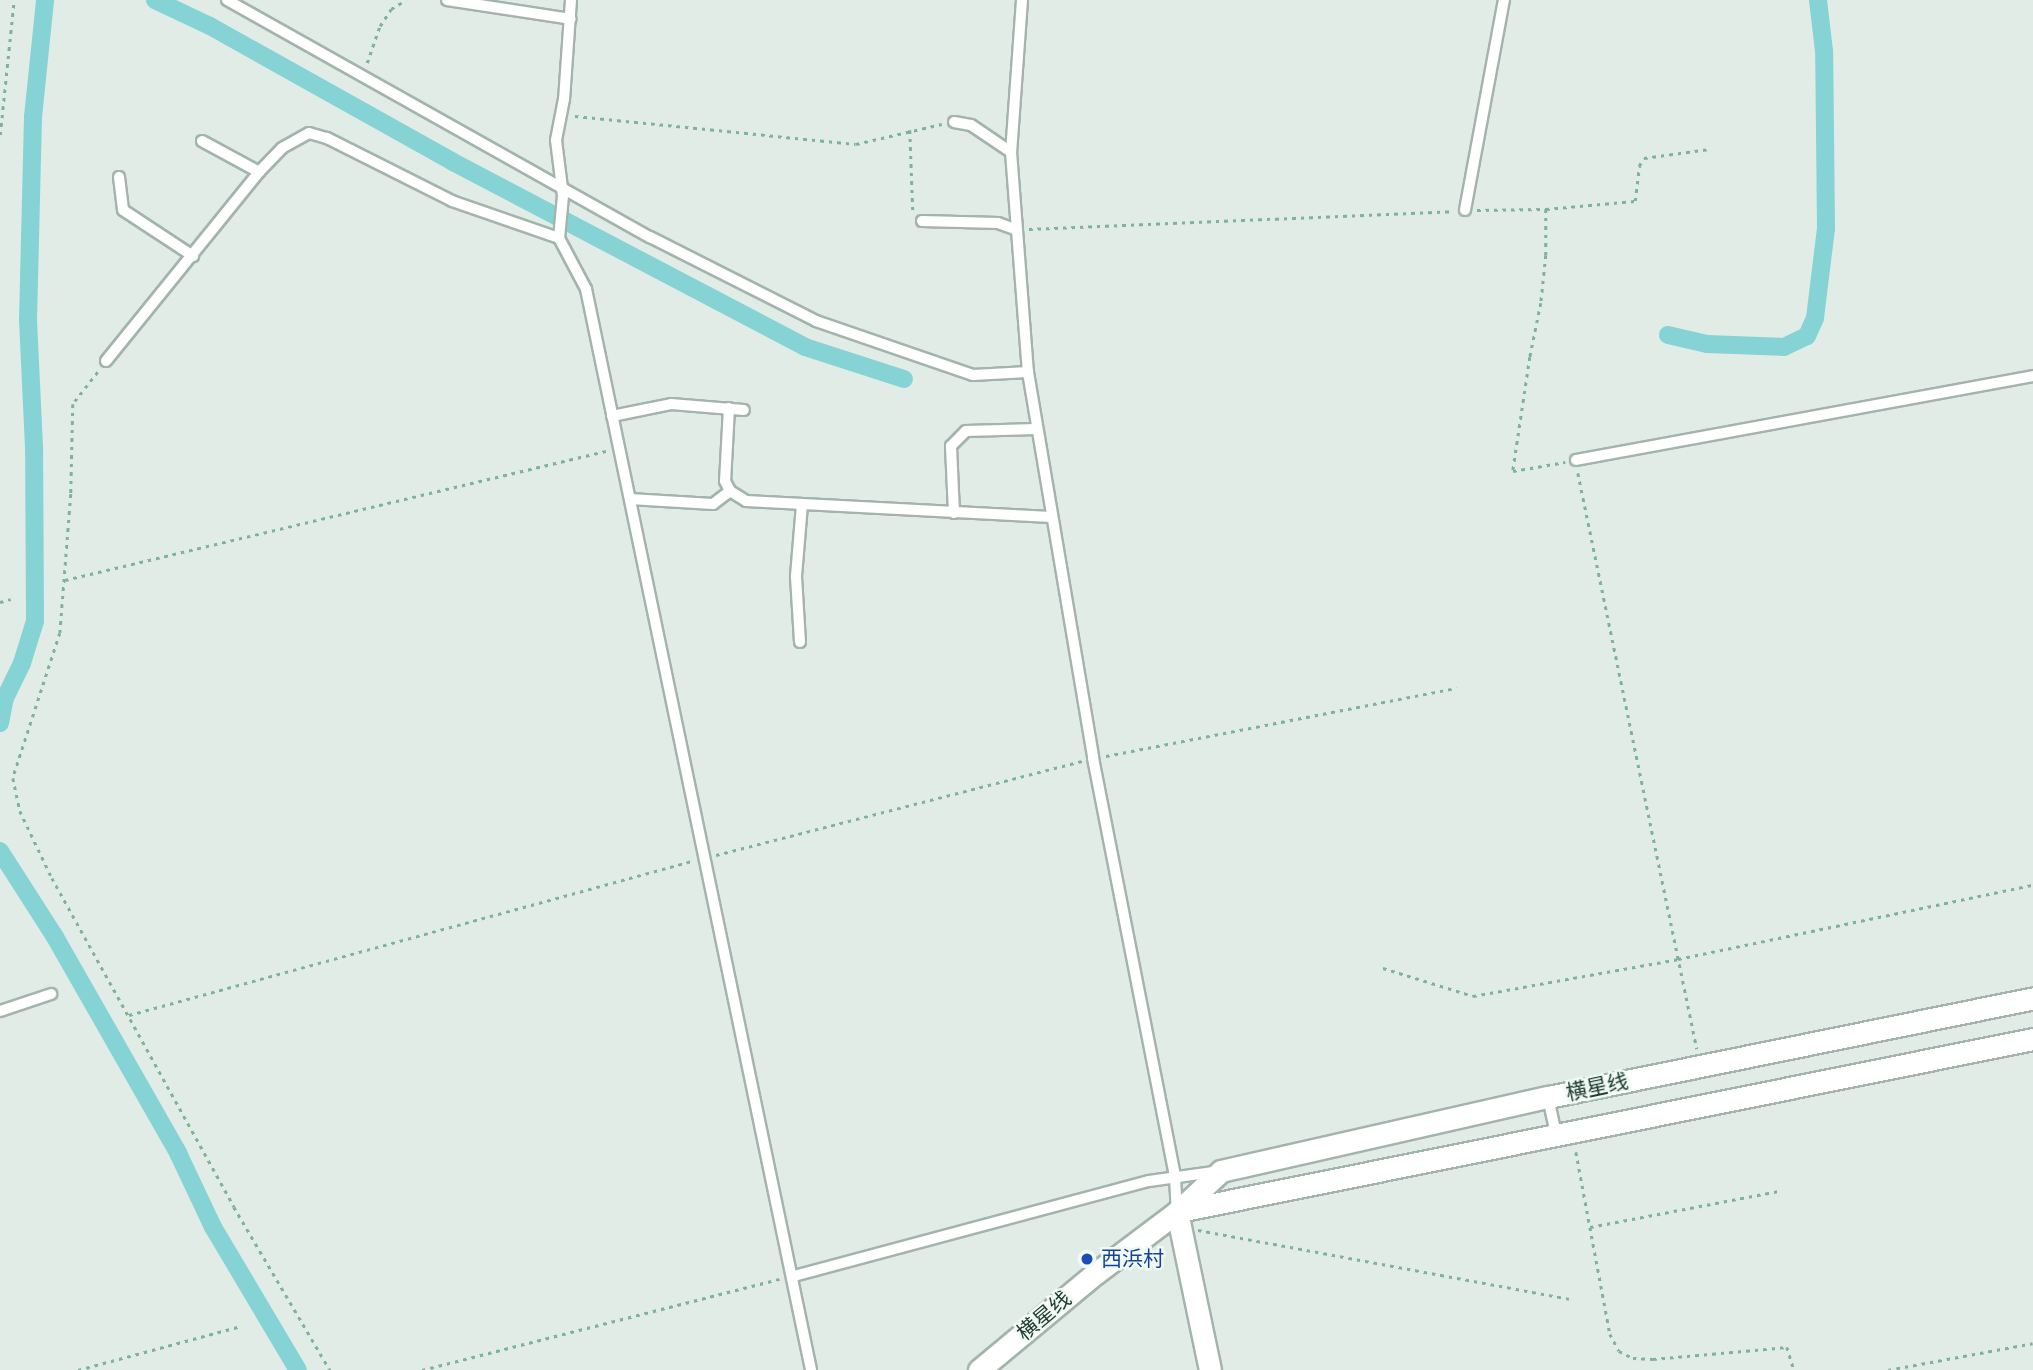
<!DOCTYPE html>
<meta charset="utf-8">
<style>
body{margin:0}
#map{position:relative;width:2033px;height:1370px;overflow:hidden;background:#e1ece6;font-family:Signika,"Noto Sans SC",sans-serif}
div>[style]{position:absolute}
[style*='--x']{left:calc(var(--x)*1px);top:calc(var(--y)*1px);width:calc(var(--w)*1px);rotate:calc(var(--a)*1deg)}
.canal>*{height:18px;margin:-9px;padding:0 9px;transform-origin:9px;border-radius:9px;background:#85d3d5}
.path>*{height:2.5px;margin-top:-1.25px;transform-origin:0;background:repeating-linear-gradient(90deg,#7fb29c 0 3.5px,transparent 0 8.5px)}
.roads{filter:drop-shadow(2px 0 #a3b4ac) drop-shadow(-2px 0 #a3b4ac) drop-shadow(0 2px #a3b4ac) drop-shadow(0 -2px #a3b4ac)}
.lane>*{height:10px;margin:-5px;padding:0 5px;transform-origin:5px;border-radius:5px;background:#fff}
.secondary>*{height:21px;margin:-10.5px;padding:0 10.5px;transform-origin:10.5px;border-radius:10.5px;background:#fff}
.dots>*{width:19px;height:19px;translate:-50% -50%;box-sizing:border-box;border:4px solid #f1f9f4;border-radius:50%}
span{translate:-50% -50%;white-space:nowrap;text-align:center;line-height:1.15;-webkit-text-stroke:5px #f1f9f4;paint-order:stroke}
.street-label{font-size:21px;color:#203e32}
.transit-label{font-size:21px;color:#164399}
.left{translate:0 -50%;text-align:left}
</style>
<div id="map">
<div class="canal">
<div style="--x:155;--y:0;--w:61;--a:25.3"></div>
<div style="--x:210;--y:26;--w:278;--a:29.2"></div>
<div style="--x:453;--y:162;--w:398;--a:27.7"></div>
<div style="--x:805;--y:347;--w:104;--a:17.9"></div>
<div style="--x:1668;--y:335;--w:40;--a:13"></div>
<div style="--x:1707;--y:344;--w:77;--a:2.2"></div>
<div style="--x:1784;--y:347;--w:25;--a:-26"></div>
<div style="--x:1807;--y:336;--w:20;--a:-66"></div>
<div style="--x:1815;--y:318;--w:91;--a:-83"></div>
<div style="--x:1826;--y:228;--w:177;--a:-90.6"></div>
<div style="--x:1824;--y:51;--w:51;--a:-96.7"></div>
<div style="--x:0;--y:723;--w:25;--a:-79"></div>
<div style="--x:5;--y:698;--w:39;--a:-64"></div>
<div style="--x:22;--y:663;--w:44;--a:-72.8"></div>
<div style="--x:35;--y:621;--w:174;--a:-90.3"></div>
<div style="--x:34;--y:447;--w:126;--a:-92.7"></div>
<div style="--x:28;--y:321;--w:204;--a:-88.6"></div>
<div style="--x:33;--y:117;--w:118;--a:-84.1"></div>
<div style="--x:0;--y:851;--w:102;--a:57.4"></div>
<div style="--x:55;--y:937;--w:249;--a:60.3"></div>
<div style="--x:178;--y:1153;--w:82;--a:64.7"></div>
<div style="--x:213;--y:1227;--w:166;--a:59.3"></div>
</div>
<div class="path">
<div style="--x:367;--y:63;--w:39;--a:-71"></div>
<div style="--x:380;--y:26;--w:20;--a:-57"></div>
<div style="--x:391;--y:9;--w:17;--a:-31"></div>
<div style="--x:575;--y:116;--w:282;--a:5.7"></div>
<div style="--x:856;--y:144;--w:88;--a:-13.1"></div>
<div style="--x:910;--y:130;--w:80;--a:87.9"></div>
<div style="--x:0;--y:135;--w:136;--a:-84.1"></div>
<div style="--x:1546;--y:209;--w:46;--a:90"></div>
<div style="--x:1546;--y:255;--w:48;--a:95.9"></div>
<div style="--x:1541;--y:303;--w:55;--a:101.5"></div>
<div style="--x:1530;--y:357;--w:115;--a:98.5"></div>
<div style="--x:1513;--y:471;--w:53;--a:-9.8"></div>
<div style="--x:1477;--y:210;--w:69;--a:-0.8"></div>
<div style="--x:1546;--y:209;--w:89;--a:-5.1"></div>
<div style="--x:1635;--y:201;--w:35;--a:-83"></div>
<div style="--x:1639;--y:166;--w:9;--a:-58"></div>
<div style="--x:1644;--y:158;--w:66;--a:-7.9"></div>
<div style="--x:1029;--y:229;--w:424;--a:-2.4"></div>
<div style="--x:98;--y:372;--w:41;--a:128"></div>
<div style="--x:73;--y:404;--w:90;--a:91.3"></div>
<div style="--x:71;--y:494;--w:139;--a:94.5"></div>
<div style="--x:60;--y:633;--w:152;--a:108"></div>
<div style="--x:13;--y:778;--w:34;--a:78"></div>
<div style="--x:20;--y:811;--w:74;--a:64.5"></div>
<div style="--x:52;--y:878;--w:376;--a:61"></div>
<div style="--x:234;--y:1207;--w:189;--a:59.5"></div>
<div style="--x:1578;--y:473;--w:588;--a:78.33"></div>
<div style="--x:65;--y:580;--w:556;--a:-13.41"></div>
<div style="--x:0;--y:602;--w:11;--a:-15"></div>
<div style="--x:1106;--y:756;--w:357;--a:-11"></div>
<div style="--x:716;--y:855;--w:378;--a:-14.4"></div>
<div style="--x:1383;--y:968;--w:94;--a:17.3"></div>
<div style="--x:1473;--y:996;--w:208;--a:-10.2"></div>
<div style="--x:1678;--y:959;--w:363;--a:-11.8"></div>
<div style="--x:129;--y:1015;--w:584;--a:-15.3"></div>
<div style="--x:1576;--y:1152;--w:185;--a:79.4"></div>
<div style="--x:1610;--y:1334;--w:19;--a:62"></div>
<div style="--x:1619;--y:1351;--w:16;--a:27"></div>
<div style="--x:1633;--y:1358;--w:20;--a:3"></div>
<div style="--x:1653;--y:1359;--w:135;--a:-5.1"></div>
<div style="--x:1787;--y:1347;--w:24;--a:73"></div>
<div style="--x:1590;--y:1227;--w:191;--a:-10.8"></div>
<div style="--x:1198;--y:1230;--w:378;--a:10.5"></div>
<div style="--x:78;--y:1370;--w:169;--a:-15.1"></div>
<div style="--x:422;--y:1370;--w:369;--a:-14.3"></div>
<div style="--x:1888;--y:1370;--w:147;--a:-10.5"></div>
</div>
<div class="roads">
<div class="lane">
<div style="--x:227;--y:0;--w:485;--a:29.3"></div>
<div style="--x:650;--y:237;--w:186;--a:26.8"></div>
<div style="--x:816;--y:321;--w:166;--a:19"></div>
<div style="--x:973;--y:375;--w:55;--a:-3.1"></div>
<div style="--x:447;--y:0;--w:125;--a:8.7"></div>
<div style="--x:571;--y:0;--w:99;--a:94"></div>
<div style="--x:564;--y:99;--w:42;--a:101"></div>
<div style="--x:556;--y:140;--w:56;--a:82.9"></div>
<div style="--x:563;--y:196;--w:42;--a:95.4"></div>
<div style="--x:559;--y:238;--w:58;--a:62.1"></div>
<div style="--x:586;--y:289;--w:1104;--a:78.24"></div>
<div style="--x:1022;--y:0;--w:152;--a:94.1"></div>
<div style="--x:1011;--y:152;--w:221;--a:85.6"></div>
<div style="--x:1028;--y:372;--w:391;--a:80.4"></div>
<div style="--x:1093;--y:758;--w:427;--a:78.9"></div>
<div style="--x:1175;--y:1177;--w:34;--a:87"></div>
<div style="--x:954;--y:122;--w:17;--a:10"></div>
<div style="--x:971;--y:125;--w:48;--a:34"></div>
<div style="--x:202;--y:141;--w:65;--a:28.5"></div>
<div style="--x:119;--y:177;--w:33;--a:83"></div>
<div style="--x:123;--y:210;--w:84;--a:33.3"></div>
<div style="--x:1465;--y:210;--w:214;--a:-79.5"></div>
<div style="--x:922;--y:221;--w:76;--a:1.5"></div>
<div style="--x:998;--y:223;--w:20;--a:20"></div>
<div style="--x:106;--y:361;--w:243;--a:-51"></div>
<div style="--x:259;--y:172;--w:33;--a:-46"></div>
<div style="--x:282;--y:148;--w:31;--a:-29"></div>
<div style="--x:309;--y:133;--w:19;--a:16"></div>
<div style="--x:327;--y:138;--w:140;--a:26.7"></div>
<div style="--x:452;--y:201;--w:113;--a:19.1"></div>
<div style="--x:729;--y:408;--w:73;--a:93.1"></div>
<div style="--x:725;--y:481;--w:11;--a:63"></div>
<div style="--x:730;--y:491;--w:19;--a:32"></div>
<div style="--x:746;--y:501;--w:305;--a:3"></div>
<div style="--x:612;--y:416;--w:60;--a:-11.5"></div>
<div style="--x:671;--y:404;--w:73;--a:4.7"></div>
<div style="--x:1576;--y:460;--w:465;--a:-10.4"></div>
<div style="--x:630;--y:499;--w:83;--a:3.4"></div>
<div style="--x:713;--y:504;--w:21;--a:-37"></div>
<div style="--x:954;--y:513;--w:67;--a:-92.6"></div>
<div style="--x:951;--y:446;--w:21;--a:-45"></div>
<div style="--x:966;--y:431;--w:71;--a:-1.6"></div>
<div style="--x:800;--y:642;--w:66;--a:-93.5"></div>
<div style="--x:796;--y:576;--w:72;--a:-85.2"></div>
<div style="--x:0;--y:1011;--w:54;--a:-18.4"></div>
<div style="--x:1548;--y:1097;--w:38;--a:78"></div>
<div style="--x:794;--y:1276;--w:367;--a:-15"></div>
<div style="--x:1149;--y:1181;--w:65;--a:-8"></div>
</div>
<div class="secondary">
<div style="--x:1179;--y:1211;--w:871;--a:-11.39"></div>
<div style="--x:1177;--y:1212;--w:161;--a:78.2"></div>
<div style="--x:979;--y:1370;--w:152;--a:-39.7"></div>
<div style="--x:1096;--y:1273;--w:101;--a:-37"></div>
<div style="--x:1177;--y:1212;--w:60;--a:-43"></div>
<div style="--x:1221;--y:1171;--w:335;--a:-12.8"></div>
<div style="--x:1548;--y:1097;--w:495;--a:-11.5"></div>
</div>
</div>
<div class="dots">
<div style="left:1087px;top:1259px;background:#1a4fb4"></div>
</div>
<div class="street-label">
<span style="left:1597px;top:1087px;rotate:-12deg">横星线</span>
<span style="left:1044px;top:1316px;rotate:-40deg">横星线</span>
</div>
<div class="transit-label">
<span class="left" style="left:1101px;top:1259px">西浜村</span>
</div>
</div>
